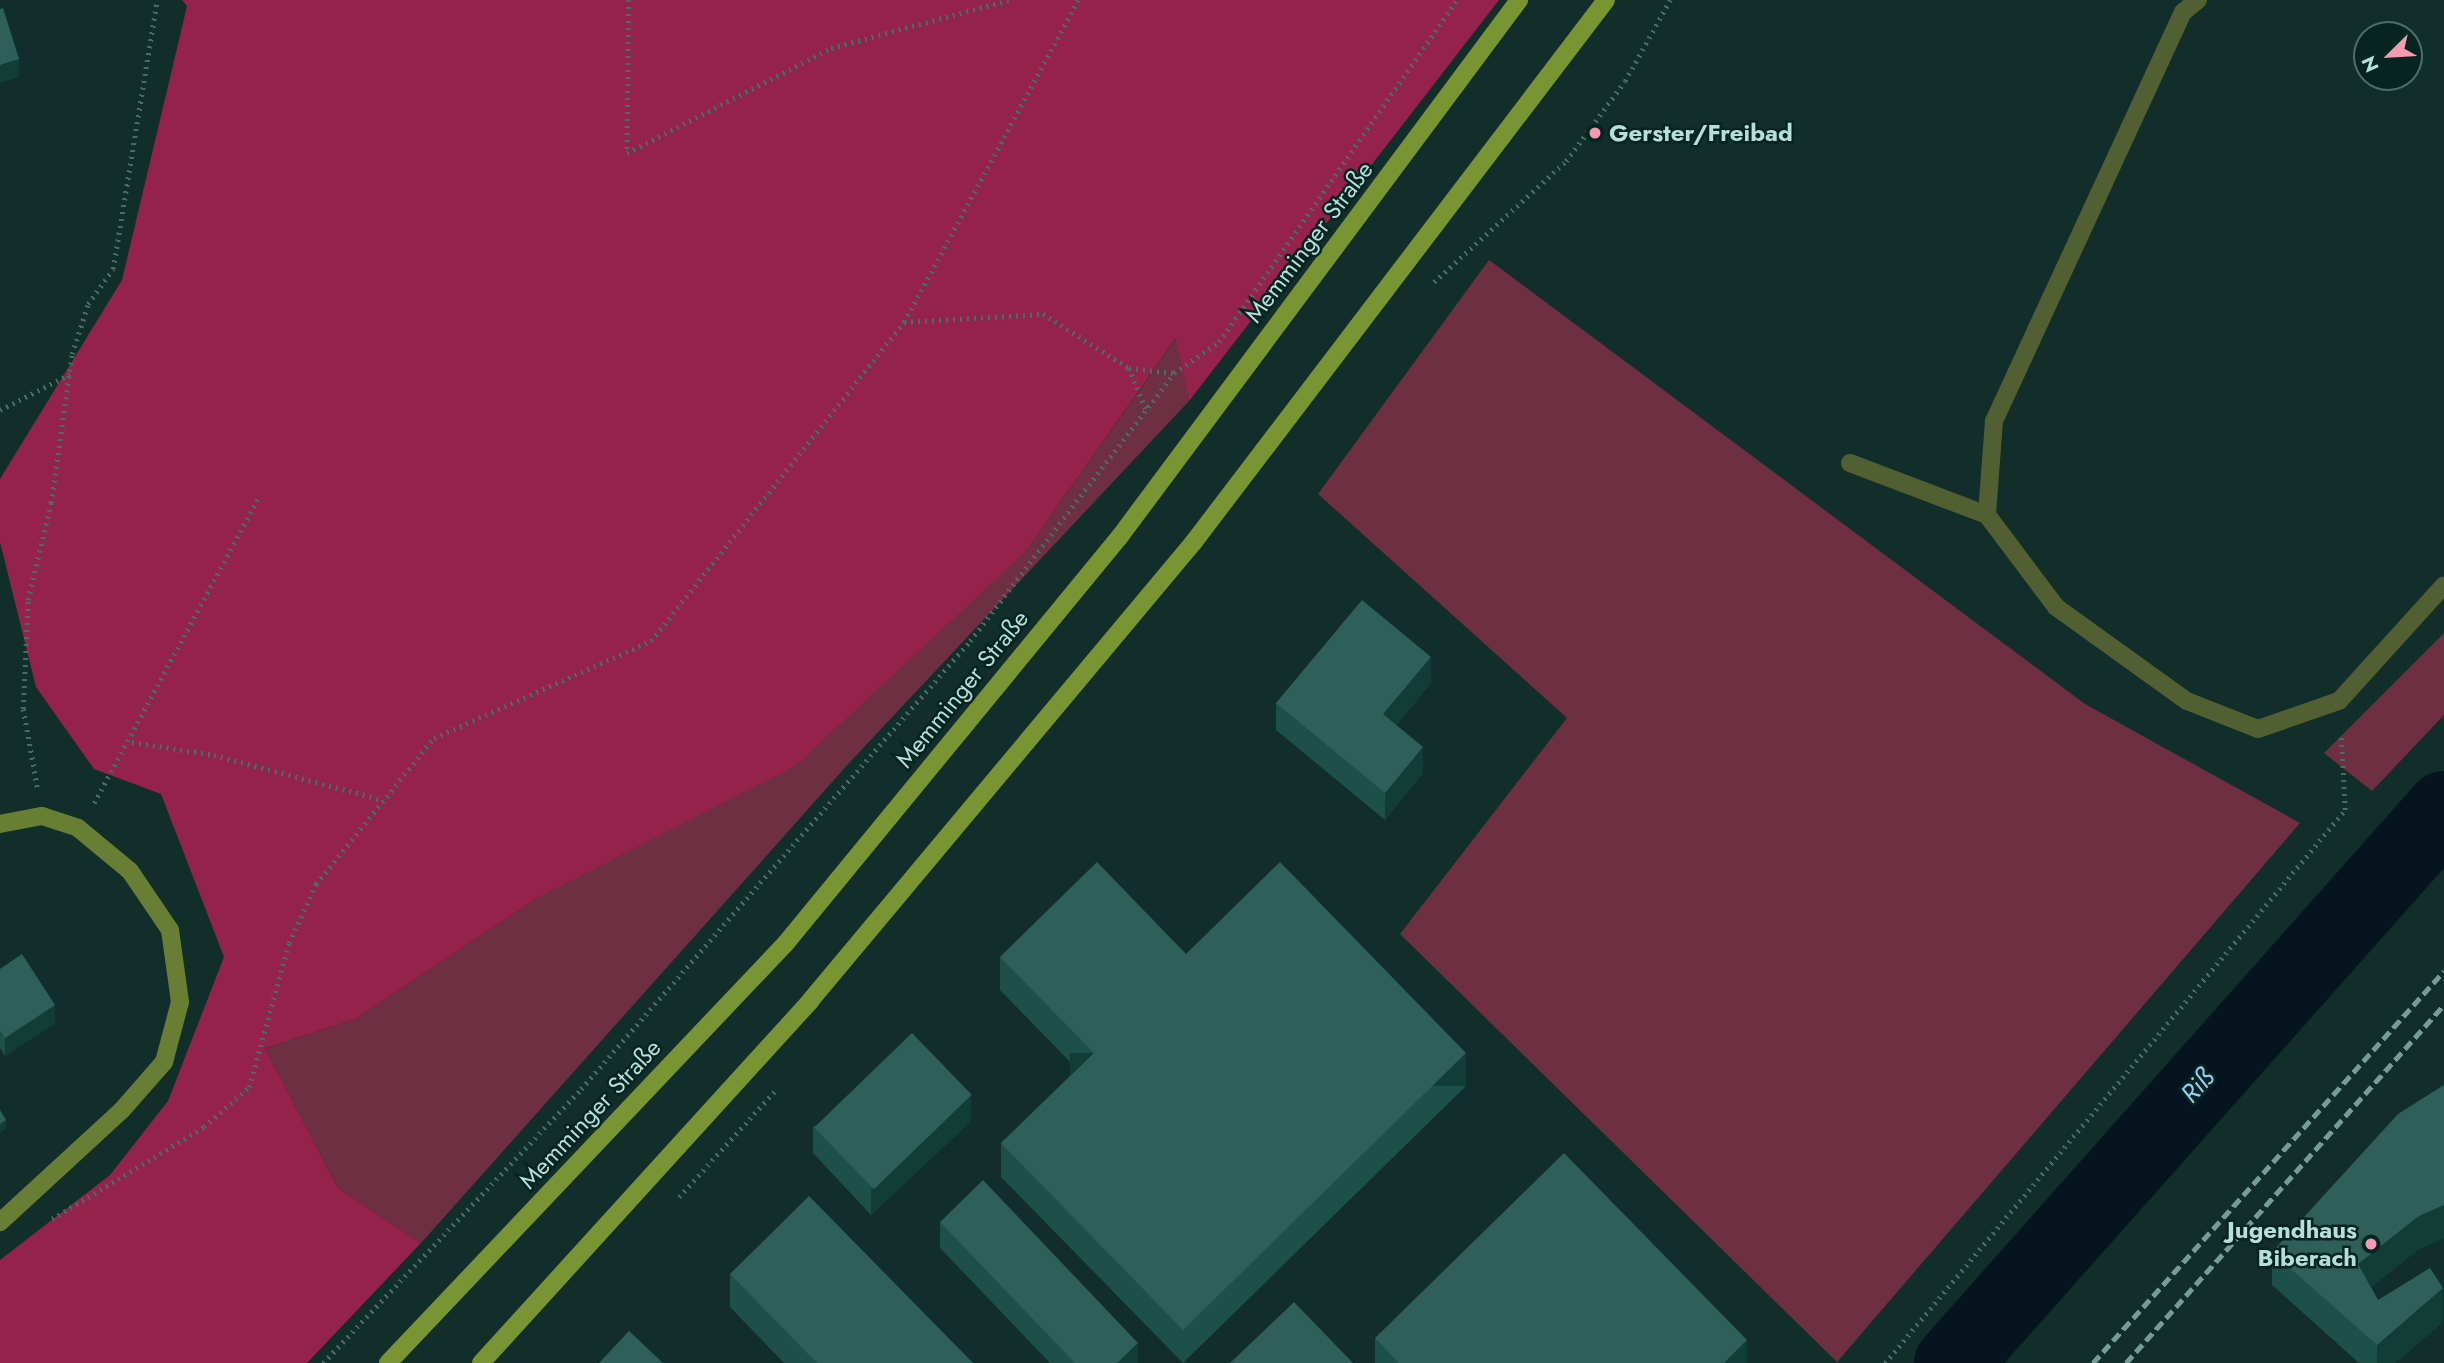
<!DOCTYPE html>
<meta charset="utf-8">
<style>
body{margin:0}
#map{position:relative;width:2444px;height:1363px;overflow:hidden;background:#112e2a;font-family:Jost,sans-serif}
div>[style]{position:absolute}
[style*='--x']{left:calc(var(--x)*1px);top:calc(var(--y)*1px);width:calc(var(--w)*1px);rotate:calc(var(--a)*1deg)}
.green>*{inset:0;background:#6f2f42}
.forest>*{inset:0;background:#94224b}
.river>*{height:77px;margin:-38.5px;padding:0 38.5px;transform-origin:38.5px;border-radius:38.5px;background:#06141f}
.path>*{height:4.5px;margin-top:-2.25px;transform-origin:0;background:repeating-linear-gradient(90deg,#4a6c67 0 2px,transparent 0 7px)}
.service>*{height:18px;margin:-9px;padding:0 9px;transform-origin:9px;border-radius:9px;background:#515f33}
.secondary>*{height:18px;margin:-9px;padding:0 9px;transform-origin:9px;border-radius:9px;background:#687e34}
.primary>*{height:18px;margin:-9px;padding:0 9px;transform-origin:9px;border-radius:9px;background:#799533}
.rail>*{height:5px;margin-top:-2.5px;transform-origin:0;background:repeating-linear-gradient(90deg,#779c96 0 10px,transparent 0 15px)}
.wall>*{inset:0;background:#1d5049}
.shaded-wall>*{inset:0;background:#123c36;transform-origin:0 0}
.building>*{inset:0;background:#2e5f58;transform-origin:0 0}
.dots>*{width:19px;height:19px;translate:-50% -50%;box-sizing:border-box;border:4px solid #062420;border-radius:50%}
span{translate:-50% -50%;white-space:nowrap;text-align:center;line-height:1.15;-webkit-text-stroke:5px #062420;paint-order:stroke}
.poi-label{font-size:24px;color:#b5dfd8;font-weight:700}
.left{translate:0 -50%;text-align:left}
.right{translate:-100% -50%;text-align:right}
.street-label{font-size:24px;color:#b5dfd8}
.water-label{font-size:26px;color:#9dccf2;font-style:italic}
.north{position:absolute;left:2353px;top:21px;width:70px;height:70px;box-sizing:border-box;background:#062420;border:2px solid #4c6f6a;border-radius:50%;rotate:246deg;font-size:19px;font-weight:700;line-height:28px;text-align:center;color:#b5dfd8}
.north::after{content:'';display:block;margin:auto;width:24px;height:32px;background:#f29ab0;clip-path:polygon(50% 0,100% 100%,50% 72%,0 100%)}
</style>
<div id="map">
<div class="green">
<div style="clip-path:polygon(1489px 260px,2085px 704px,2300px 823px,1837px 1362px,1400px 934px,1567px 718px,1318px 494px)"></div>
<div style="clip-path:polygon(1177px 337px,1189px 401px,850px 762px,421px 1243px,338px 1188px,265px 1048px,356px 1019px,541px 896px,1026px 551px)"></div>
<div style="clip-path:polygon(2444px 633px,2444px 715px,2372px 791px,2324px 753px)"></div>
</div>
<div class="forest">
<div style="clip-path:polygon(182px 0,1499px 0,1189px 401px,1176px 338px,1026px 551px,795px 766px,541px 896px,356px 1019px,265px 1048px,338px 1188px,421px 1243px,307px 1363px,0 1363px,0 1260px,110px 1175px,168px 1101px,224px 957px,161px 794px,94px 769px,36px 687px,0 542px,0 479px,122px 280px,187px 6px)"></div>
</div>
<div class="river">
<div style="--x:1952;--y:1363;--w:741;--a:-48.39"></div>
</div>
<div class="path">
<div style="--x:629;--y:0;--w:153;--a:90.7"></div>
<div style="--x:627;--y:153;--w:229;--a:-27.2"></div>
<div style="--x:831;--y:48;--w:184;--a:-15.1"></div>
<div style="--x:1434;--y:282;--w:179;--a:-42.5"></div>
<div style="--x:1566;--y:161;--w:99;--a:-53.6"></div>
<div style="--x:1625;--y:81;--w:93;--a:-60.9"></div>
<div style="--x:904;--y:322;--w:139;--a:-3.3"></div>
<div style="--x:1043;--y:314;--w:102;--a:32.1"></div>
<div style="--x:1129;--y:368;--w:44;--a:6.5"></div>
<div style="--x:1129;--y:368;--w:44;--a:67.5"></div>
<div style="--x:0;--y:410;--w:79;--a:-27.2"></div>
<div style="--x:132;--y:742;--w:83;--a:9"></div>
<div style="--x:214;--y:755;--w:171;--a:14.9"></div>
<div style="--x:37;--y:787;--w:79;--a:-100.2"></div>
<div style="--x:23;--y:709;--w:109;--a:-87.4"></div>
<div style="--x:28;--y:600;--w:100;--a:-76.7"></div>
<div style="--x:51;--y:503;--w:150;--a:-82"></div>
<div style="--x:72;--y:354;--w:52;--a:-72.3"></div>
<div style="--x:88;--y:304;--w:43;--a:-54.5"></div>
<div style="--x:113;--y:269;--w:273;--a:-80.7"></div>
<div style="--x:94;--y:803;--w:346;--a:-61.7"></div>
<div style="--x:679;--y:1197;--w:142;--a:-47.9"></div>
<div style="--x:52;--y:1219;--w:178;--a:-31.2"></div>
<div style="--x:204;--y:1127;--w:60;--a:-41.6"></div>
<div style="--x:249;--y:1087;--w:149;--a:-74.5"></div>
<div style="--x:289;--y:943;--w:65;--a:-65.4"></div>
<div style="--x:316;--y:884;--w:188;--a:-51.1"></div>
<div style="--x:434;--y:738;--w:238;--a:-24.1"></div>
<div style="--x:651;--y:641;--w:407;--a:-51.6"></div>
<div style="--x:904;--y:322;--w:366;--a:-61.6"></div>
<div style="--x:323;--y:1363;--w:376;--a:-46.7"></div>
<div style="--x:581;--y:1089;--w:593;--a:-49.03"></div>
<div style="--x:970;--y:641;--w:337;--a:-52.7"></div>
<div style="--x:1174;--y:373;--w:55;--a:-34.6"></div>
<div style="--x:1219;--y:342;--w:417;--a:-55.2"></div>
<div style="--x:1885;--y:1363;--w:719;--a:-50.25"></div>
<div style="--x:2345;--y:810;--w:77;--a:-93"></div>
</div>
<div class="service">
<div style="--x:2198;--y:0;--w:19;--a:141"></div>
<div style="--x:2183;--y:12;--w:451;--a:114.8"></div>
<div style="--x:1994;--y:421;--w:94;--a:94.3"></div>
<div style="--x:1987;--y:515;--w:115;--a:53.1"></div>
<div style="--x:2056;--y:607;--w:161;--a:35.7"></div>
<div style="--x:2187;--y:701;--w:76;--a:21.5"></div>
<div style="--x:2258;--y:729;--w:86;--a:-19.1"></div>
<div style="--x:2339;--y:701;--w:156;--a:-47.8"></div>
<div style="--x:1850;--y:463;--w:147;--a:20.8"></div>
</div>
<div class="secondary">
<div style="--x:0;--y:824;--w:43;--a:-10.8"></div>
<div style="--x:42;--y:816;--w:38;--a:18"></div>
<div style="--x:78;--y:828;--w:67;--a:39.6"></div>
<div style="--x:130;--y:871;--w:71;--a:55.9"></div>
<div style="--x:170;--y:930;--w:73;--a:82.1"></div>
<div style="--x:180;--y:1002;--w:62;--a:104.9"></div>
<div style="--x:164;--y:1062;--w:64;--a:131.2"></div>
<div style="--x:122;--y:1110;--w:166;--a:137.4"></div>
</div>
<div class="primary">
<div style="--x:388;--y:1363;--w:579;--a:-46.54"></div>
<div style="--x:786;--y:943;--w:528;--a:-50.61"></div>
<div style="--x:1121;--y:535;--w:667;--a:-53.35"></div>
<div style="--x:481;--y:1363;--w:489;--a:-47.7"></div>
<div style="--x:810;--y:1001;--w:597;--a:-50.1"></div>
<div style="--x:1193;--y:543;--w:682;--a:-52.74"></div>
</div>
<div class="rail">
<div style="--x:2093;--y:1363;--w:526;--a:-48.16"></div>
<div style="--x:2126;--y:1363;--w:479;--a:-48.4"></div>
</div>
<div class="wall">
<div style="clip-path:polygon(1431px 683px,1396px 725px,1423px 773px,1385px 820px,1276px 730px,1276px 703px)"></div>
<div style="clip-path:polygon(1186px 954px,1466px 1086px,1183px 1363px,1001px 1177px,1001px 1143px,1077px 1069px,1000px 990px,1000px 957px)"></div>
<div style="clip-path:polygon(0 969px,55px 1023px,5px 1056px,0 1048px)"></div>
<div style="clip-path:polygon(971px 1121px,871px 1215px,813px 1153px,813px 1126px)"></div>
<div style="clip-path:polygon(940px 1222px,1138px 1363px,1050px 1363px,940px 1248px)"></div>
<div style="clip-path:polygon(2419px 1249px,2371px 1287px,2378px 1300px,2443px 1322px,2395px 1363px,2359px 1363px,2272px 1285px,2272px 1252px)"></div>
<div style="clip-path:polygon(730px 1274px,973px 1363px,784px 1363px,730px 1307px)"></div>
<div style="clip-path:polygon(1375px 1338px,1747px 1363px,1375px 1363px)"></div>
</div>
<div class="shaded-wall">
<div style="clip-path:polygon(19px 59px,19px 77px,0 83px,0 65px)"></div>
<div style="clip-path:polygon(1431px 657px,1431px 683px,1383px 740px,1383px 714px)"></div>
<div style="clip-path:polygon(1423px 747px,1423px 773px,1385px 820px,1385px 793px)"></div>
<div style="clip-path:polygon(55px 1005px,55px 1023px,5px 1056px,5px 1038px)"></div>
<div style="left:1466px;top:1053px;width:33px;height:396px;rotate:90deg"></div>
<div style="clip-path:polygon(971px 1095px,971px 1121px,871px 1215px,871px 1189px)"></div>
<div style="clip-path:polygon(6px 1120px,6px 1129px,0 1133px,0 1124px)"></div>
<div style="clip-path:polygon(2444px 1205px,2444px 1239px,2419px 1249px,2358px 1298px,2358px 1264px,2419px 1216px)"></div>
<div style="clip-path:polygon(2443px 1288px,2443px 1322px,2395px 1363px,2377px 1363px,2377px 1345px)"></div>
<div style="clip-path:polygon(1747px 1340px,1747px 1363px,1724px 1363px)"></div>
<div style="clip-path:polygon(1138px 1343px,1138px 1363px,1117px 1363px)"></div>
</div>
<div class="building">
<div style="clip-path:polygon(3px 8px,19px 59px,0 65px,0 9px)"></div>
<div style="clip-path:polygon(1362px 600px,1431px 657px,1383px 714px,1423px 747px,1385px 793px,1276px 703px)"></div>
<div style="clip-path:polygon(1097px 862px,1186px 954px,1280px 862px,1466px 1053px,1183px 1330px,1001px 1143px,1094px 1053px,1000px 957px)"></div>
<div style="clip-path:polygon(22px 954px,55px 1005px,5px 1038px,0 1030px,0 969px)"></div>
<div style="left:912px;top:1033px;width:86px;height:136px;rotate:46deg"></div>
<div style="clip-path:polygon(2444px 1085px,2444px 1205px,2419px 1216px,2358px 1264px,2378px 1300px,2430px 1268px,2443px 1288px,2377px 1345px,2272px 1252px,2398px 1114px)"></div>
<div style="clip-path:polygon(0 1110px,6px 1120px,0 1124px)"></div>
<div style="clip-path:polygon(1564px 1153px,1747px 1340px,1724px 1363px,1399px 1363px,1375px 1338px)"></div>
<div style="clip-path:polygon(983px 1180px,1138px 1343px,1117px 1363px,1075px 1363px,940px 1222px)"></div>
<div style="clip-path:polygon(809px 1196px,973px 1363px,817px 1363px,730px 1274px)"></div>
<div style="clip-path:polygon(1294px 1302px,1353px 1363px,1230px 1363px)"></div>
<div style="clip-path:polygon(629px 1331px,663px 1363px,599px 1363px)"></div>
</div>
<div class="dots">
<div style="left:1595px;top:133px;background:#f29ab0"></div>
<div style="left:2371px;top:1244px;background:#f29ab0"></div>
</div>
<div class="poi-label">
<span class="left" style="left:1609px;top:133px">Gerster/Freibad</span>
<span class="right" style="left:2357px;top:1244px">Jugendhaus<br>Biberach</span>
</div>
<div class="street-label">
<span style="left:1309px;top:242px;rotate:-53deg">Memminger Straße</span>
<span style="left:962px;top:689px;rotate:-51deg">Memminger Straße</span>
<span style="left:590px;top:1114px;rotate:-47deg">Memminger Straße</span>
</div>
<div class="water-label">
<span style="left:2198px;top:1086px;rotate:-48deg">Riß</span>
</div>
<div class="north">N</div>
</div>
